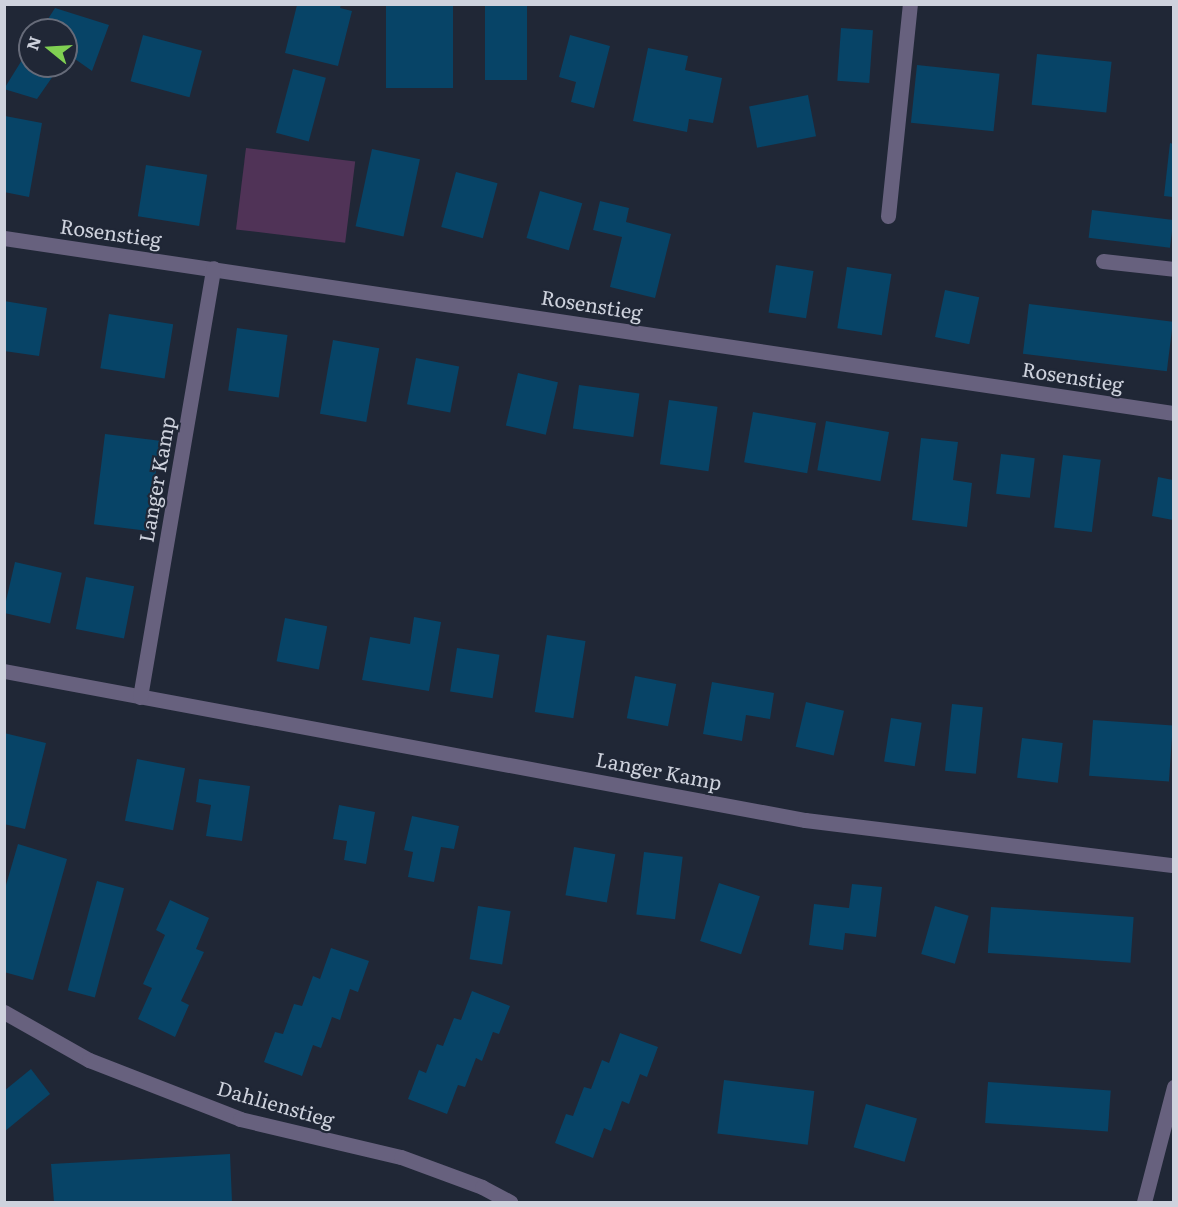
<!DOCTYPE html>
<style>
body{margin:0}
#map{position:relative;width:1178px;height:1207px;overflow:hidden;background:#202736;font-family:Literata,serif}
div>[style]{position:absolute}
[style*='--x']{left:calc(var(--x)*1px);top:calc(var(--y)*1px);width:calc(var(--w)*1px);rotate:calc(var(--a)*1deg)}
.green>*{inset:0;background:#503357;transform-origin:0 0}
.building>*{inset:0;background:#074467;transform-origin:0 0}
.minor>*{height:15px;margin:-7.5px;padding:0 7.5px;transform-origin:7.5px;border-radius:7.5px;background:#67617e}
span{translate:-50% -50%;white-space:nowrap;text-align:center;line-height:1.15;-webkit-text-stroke:4.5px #202736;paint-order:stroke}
.street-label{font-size:20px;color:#ced2dd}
.frame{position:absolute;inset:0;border:6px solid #ced2dd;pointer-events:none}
.north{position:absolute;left:18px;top:18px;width:60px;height:60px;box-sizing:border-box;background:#202736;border:2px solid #666b79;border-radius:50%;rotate:288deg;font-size:16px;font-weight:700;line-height:24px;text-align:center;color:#ced2dd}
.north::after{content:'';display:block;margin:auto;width:21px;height:27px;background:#80d052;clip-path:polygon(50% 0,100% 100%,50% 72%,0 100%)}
</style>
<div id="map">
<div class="green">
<div style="left:246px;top:148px;width:110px;height:82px;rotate:7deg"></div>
</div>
<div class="building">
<div style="left:386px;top:4px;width:67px;height:84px"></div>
<div style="left:485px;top:4px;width:42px;height:76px"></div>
<div style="clip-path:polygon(297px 5px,341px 5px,340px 8px,352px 11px,338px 66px,285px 53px)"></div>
<div style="clip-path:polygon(55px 8px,109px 25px,92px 71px,68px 54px,66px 57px,66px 30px,41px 30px)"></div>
<div style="left:841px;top:28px;width:32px;height:53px;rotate:4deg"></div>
<div style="left:143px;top:35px;width:61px;height:48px;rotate:15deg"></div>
<div style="clip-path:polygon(570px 35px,610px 46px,594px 108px,571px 102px,576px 82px,559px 77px)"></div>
<div style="clip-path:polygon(30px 47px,30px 66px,60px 66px,37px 99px,4px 89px)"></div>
<div style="clip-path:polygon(648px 48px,688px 56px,685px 70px,722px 78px,713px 123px,689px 119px,687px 132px,633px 121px)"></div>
<div style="left:1037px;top:54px;width:75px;height:51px;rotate:6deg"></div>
<div style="left:917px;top:65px;width:83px;height:58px;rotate:6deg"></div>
<div style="left:293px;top:69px;width:34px;height:66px;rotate:15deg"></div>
<div style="left:808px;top:95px;width:42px;height:60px;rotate:79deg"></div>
<div style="clip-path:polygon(5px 116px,42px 123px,29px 197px,4px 192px)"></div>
<div style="clip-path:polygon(1170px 143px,1173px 144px,1173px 197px,1164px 196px)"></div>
<div style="left:372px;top:149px;width:49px;height:79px;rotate:12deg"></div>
<div style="left:146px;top:165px;width:62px;height:52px;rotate:9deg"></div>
<div style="left:456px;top:172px;width:43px;height:57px;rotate:15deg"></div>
<div style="left:540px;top:191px;width:44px;height:49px;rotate:16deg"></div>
<div style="clip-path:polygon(600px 201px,629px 208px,626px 222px,671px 234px,655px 298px,610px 287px,622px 237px,593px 230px)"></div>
<div style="left:1092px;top:210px;width:82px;height:28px;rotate:7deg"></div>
<div style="left:776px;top:265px;width:38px;height:48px;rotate:9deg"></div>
<div style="left:847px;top:267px;width:45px;height:62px;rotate:9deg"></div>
<div style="left:945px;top:290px;width:35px;height:48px;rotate:12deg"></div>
<div style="clip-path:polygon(4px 301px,47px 308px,39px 356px,4px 351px)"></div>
<div style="left:1029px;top:304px;width:145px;height:50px;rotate:7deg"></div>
<div style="left:109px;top:314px;width:65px;height:55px;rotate:9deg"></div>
<div style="left:237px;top:328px;width:51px;height:63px;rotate:8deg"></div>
<div style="left:333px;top:340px;width:47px;height:75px;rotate:10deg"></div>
<div style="left:416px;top:358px;width:44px;height:47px;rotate:11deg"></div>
<div style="left:518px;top:373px;width:41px;height:54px;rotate:13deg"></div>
<div style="left:579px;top:385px;width:61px;height:44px;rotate:8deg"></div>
<div style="left:669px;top:400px;width:49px;height:65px;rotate:8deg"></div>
<div style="left:753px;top:412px;width:64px;height:51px;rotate:10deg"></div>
<div style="left:826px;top:421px;width:64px;height:50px;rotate:10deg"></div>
<div style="left:105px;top:434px;width:55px;height:91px;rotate:7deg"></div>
<div style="clip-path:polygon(921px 438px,958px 442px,953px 480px,972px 483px,967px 527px,912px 520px)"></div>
<div style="left:1001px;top:454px;width:34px;height:40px;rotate:7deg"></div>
<div style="left:1063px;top:455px;width:38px;height:73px;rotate:7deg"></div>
<div style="clip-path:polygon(1158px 477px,1173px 480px,1173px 520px,1152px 516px)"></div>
<div style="left:15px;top:562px;width:48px;height:52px;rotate:13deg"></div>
<div style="left:86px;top:577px;width:49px;height:53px;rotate:11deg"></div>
<div style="clip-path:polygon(414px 617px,441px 622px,429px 691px,362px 680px,370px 637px,410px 644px)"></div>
<div style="left:285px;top:618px;width:43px;height:44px;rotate:11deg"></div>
<div style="left:547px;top:635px;width:39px;height:78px;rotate:9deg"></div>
<div style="left:457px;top:648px;width:43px;height:44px;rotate:9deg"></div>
<div style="left:635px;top:676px;width:42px;height:43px;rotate:11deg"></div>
<div style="clip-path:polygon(712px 682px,774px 693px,770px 719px,746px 715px,742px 741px,703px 734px)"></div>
<div style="left:806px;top:702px;width:39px;height:46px;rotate:13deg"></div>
<div style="left:952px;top:704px;width:31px;height:67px;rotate:6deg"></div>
<div style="left:891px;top:718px;width:31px;height:44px;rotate:9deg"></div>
<div style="left:1093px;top:720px;width:80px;height:56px;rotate:4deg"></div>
<div style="clip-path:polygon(4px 733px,46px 743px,25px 829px,4px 824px)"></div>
<div style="left:1022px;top:738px;width:41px;height:40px;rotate:7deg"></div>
<div style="left:137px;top:759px;width:49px;height:63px;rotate:11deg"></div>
<div style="clip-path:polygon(199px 779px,250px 786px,242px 841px,206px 836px,211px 805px,196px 802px)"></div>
<div style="clip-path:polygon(339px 805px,375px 812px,366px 864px,344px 860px,347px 841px,333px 839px)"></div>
<div style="clip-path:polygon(412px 816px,459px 826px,454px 849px,441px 847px,434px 882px,408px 877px,413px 852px,404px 850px)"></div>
<div style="clip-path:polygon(18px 844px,67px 859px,33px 980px,4px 972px,4px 892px)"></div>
<div style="left:574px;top:847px;width:42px;height:49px;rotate:10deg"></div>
<div style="left:644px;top:852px;width:39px;height:63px;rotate:7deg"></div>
<div style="left:97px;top:881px;width:28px;height:113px;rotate:15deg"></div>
<div style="left:719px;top:883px;width:43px;height:61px;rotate:18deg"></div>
<div style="clip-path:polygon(852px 884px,882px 887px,876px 937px,845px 933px,843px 950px,809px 945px,814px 904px,849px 908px)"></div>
<div style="clip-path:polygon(170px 900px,209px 918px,196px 949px,204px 952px,181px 1001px,189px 1005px,175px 1037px,138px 1019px,152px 988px,143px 984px,165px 935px,156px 930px)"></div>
<div style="left:478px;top:906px;width:33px;height:54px;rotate:9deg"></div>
<div style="left:935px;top:906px;width:35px;height:50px;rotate:16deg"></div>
<div style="left:991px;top:907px;width:143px;height:46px;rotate:4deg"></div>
<div style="clip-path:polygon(331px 948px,369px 961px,358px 992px,350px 989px,340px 1020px,332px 1017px,321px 1048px,313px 1045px,302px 1076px,264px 1062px,275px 1032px,283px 1034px,294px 1004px,302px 1006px,313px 976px,320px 979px)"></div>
<div style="clip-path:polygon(472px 991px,510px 1006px,499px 1034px,493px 1032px,482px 1061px,476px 1058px,465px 1087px,458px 1085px,447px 1114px,408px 1099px,419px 1070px,426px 1073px,437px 1044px,443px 1046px,454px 1018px,461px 1020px)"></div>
<div style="clip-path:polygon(620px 1033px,658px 1047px,647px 1077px,640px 1074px,629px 1104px,622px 1101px,611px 1131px,604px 1128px,593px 1158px,555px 1143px,566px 1114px,573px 1116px,584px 1087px,591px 1089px,602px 1060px,609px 1063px)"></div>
<div style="clip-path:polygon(31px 1069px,50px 1094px,4px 1132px,4px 1091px)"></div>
<div style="left:724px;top:1080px;width:91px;height:54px;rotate:7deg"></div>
<div style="left:988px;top:1082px;width:123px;height:41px;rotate:4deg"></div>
<div style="left:866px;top:1104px;width:53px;height:45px;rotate:16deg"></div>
<div style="clip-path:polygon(230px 1154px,232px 1202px,54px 1202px,51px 1164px)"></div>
</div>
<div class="minor">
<div style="--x:888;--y:216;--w:213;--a:-84.1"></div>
<div style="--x:4;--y:238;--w:1183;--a:8.51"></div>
<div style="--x:1103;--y:261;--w:71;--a:6.4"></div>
<div style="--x:4;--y:671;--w:815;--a:10.54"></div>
<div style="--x:805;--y:820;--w:372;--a:7"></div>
<div style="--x:140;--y:697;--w:435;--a:-80.3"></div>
<div style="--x:4;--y:1012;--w:98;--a:29.5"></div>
<div style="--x:89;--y:1060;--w:162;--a:21.3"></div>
<div style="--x:240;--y:1119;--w:165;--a:13.3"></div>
<div style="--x:401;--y:1157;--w:86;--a:20.3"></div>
<div style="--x:482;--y:1187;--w:32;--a:28"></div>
<div style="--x:1144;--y:1202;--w:119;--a:-75.4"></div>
</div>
<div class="street-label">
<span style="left:111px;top:232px;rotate:8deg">Rosenstieg</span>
<span style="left:592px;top:304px;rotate:9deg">Rosenstieg</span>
<span style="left:1073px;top:376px;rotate:9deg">Rosenstieg</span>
<span style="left:156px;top:479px;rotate:-80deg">Langer Kamp</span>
<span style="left:659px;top:770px;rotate:11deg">Langer Kamp</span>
<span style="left:276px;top:1103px;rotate:16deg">Dahlienstieg</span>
</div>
<div class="frame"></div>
<div class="north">N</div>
</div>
